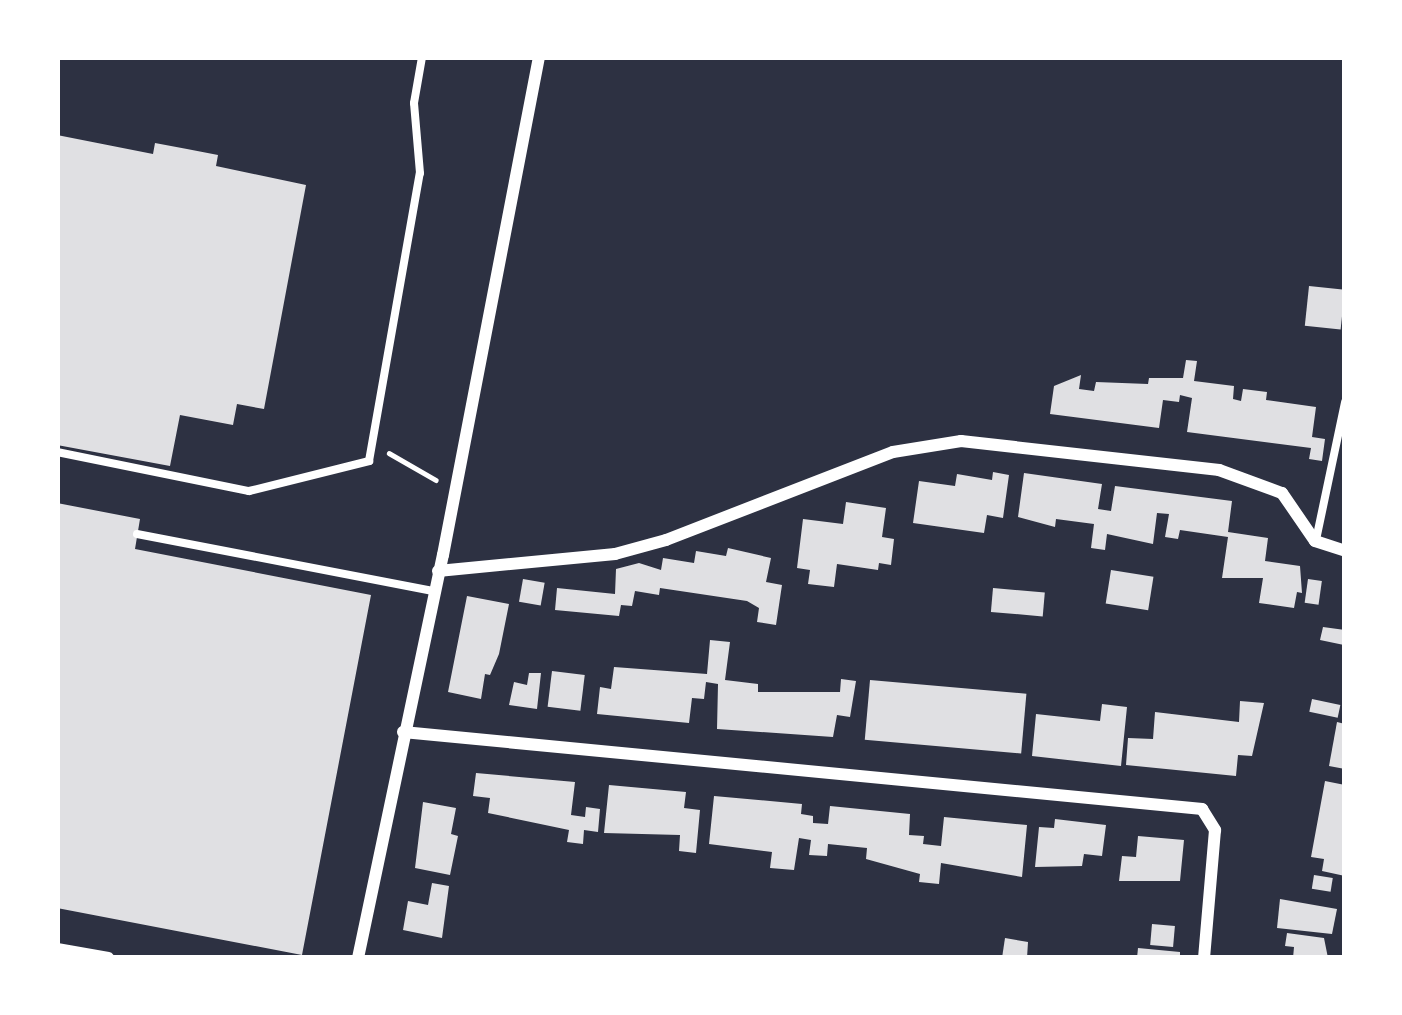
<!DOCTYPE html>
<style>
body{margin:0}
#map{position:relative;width:1402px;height:1015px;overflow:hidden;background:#2d3142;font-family:Arial,sans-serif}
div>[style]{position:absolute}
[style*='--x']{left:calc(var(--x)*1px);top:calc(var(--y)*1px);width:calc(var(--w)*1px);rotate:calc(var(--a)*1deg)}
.building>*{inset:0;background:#e0e0e3;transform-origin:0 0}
.path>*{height:4.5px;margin:-2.25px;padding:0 2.25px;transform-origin:2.25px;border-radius:2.25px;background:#fff}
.service>*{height:8px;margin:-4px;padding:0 4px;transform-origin:4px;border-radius:4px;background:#fff}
.minor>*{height:12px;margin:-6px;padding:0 6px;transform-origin:6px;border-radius:6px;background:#fff}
span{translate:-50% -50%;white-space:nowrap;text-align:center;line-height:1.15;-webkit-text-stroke:10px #fff;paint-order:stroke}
.frame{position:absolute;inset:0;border:60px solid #fff;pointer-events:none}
</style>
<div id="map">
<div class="building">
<div style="clip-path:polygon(57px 135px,153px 154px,155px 143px,187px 149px,218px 155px,216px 166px,306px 185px,264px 409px,237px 404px,233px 425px,180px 415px,170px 466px,57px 445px)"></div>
<div style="left:1309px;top:286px;width:36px;height:40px;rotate:6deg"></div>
<div style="clip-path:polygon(1186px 360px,1197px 361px,1194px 381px,1234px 386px,1233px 399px,1241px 401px,1243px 389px,1267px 392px,1266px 400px,1316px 407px,1312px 437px,1325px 439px,1322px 461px,1309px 459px,1311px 448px,1187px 432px,1192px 398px,1180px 395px,1179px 402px,1163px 400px,1159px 428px,1050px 414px,1054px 386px,1081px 375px,1079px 389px,1094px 391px,1096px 382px,1148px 384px,1149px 378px,1183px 378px)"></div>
<div style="clip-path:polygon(993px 472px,1009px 475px,1003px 518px,987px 515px,984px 533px,913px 523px,919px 481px,955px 486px,957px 474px,992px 480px)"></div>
<div style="clip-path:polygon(1024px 473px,1102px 484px,1098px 509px,1111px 511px,1115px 486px,1232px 501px,1228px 532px,1268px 538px,1265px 561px,1300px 566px,1302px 593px,1297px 592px,1294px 608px,1259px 603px,1263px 578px,1222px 578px,1228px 537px,1180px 530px,1178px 539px,1165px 537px,1169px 514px,1157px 513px,1153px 544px,1107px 534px,1105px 550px,1091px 548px,1094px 524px,1056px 519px,1055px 527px,1018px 517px)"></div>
<div style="clip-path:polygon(846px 502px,886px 508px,882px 537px,894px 539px,891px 565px,879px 563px,878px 570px,837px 564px,834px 587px,808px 584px,810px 570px,797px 568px,803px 519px,843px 524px)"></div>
<div style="clip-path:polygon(57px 503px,140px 519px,135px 549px,371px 595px,302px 955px,57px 908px)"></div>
<div style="clip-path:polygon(728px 548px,771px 558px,766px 582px,782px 585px,776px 625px,757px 622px,759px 608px,747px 601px,660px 588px,659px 595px,635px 591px,632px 606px,621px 605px,619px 616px,555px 610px,557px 588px,615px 594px,616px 569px,639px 563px,661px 570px,663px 558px,694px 563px,696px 551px,726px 556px)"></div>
<div style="left:1111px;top:570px;width:43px;height:34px;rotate:9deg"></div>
<div style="left:523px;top:579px;width:22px;height:23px;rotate:10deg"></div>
<div style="left:1308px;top:579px;width:14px;height:24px;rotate:8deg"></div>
<div style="left:993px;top:588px;width:52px;height:24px;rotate:5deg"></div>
<div style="clip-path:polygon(467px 596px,509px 604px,499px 654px,490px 675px,485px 674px,481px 699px,448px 692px)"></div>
<div style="clip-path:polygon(1323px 627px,1345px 630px,1344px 645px,1320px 640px)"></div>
<div style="clip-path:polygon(710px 640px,730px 642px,725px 680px,758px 684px,758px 692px,840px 692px,841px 679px,856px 681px,850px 717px,837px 715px,833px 737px,717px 729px,718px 684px,706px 682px,704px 699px,692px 698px,689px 723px,597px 714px,600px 687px,611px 689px,614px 667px,707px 674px)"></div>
<div style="left:552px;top:671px;width:33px;height:36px;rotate:7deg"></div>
<div style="clip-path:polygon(529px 673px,541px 673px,537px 709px,509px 705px,514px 682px,527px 685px)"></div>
<div style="left:870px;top:680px;width:157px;height:60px;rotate:5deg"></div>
<div style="left:1312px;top:699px;width:29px;height:13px;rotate:12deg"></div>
<div style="clip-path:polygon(1240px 701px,1264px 703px,1252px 756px,1238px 755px,1236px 776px,1126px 765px,1128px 738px,1153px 739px,1155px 712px,1239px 722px)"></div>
<div style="clip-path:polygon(1102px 704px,1127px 707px,1121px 766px,1032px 756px,1036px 714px,1100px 721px)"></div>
<div style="clip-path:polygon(1337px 722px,1345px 724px,1345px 769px,1329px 766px)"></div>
<div style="clip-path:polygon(476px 773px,575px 782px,571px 815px,585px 817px,586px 807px,600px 809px,598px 832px,584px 830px,583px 844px,567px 842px,569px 830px,488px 813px,490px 798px,473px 796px)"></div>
<div style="clip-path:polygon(1325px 781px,1345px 785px,1345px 876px,1322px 871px,1324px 859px,1311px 857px)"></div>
<div style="clip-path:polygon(609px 785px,686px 792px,684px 808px,700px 810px,696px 853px,679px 851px,680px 835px,604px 833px)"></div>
<div style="clip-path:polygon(714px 796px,802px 804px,801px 814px,813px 816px,813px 823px,828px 824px,830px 806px,910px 814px,909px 835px,924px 836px,923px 844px,941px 846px,944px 817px,1027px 825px,1022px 877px,941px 863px,939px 884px,919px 882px,920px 874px,866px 859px,867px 848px,828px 844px,827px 856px,809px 855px,811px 840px,799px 838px,794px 870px,770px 868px,772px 852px,709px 844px)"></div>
<div style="clip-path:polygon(423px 802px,456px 808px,451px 834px,458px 836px,450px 875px,415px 868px)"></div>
<div style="clip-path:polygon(1055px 819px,1106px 825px,1102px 856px,1084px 854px,1082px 866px,1035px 867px,1039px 827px,1054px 828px)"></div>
<div style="clip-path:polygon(1138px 836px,1184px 840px,1180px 881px,1119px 881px,1122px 856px,1136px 857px)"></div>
<div style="left:1314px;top:875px;width:19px;height:14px;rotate:9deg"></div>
<div style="clip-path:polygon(432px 883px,449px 886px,442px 938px,403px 930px,408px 901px,428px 905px)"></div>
<div style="clip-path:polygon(1280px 899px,1337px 909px,1332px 934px,1277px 928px)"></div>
<div style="left:1152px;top:924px;width:23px;height:21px;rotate:5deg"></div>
<div style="clip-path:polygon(1287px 933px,1324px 938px,1328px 958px,1293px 958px,1294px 947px,1285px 946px)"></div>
<div style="clip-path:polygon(1005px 938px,1028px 942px,1027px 958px,1002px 958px)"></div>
<div style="clip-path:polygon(1138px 948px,1180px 952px,1180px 958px,1137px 958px)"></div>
</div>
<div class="path">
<div style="--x:389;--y:453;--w:54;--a:29.9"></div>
</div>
<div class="service">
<div style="--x:57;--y:452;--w:196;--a:11.5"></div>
<div style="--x:249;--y:491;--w:124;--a:-14"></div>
<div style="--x:369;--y:461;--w:292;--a:-80"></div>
<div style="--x:420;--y:173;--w:70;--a:-94.9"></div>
<div style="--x:414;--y:103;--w:47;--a:-80.1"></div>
<div style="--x:137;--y:534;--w:300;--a:10.9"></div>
<div style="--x:1316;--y:540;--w:141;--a:-78.1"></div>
</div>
<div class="minor">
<div style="--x:438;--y:571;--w:178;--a:-5.5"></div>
<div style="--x:615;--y:554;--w:53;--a:-15.4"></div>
<div style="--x:666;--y:540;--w:243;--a:-21.2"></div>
<div style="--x:893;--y:452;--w:69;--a:-9.2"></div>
<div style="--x:961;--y:441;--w:260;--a:6.4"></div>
<div style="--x:1219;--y:470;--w:67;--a:20.1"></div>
<div style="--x:1282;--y:493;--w:58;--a:55.5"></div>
<div style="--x:1315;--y:541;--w:32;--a:18"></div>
<div style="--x:403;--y:732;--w:803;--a:5.5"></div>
<div style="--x:1202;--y:809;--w:25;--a:58"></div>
<div style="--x:1215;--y:830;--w:128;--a:94.9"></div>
<div style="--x:57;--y:949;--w:52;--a:10"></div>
<div style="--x:358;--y:958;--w:412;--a:-78.1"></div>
<div style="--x:443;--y:555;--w:507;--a:-79.09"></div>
</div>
<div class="frame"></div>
</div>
